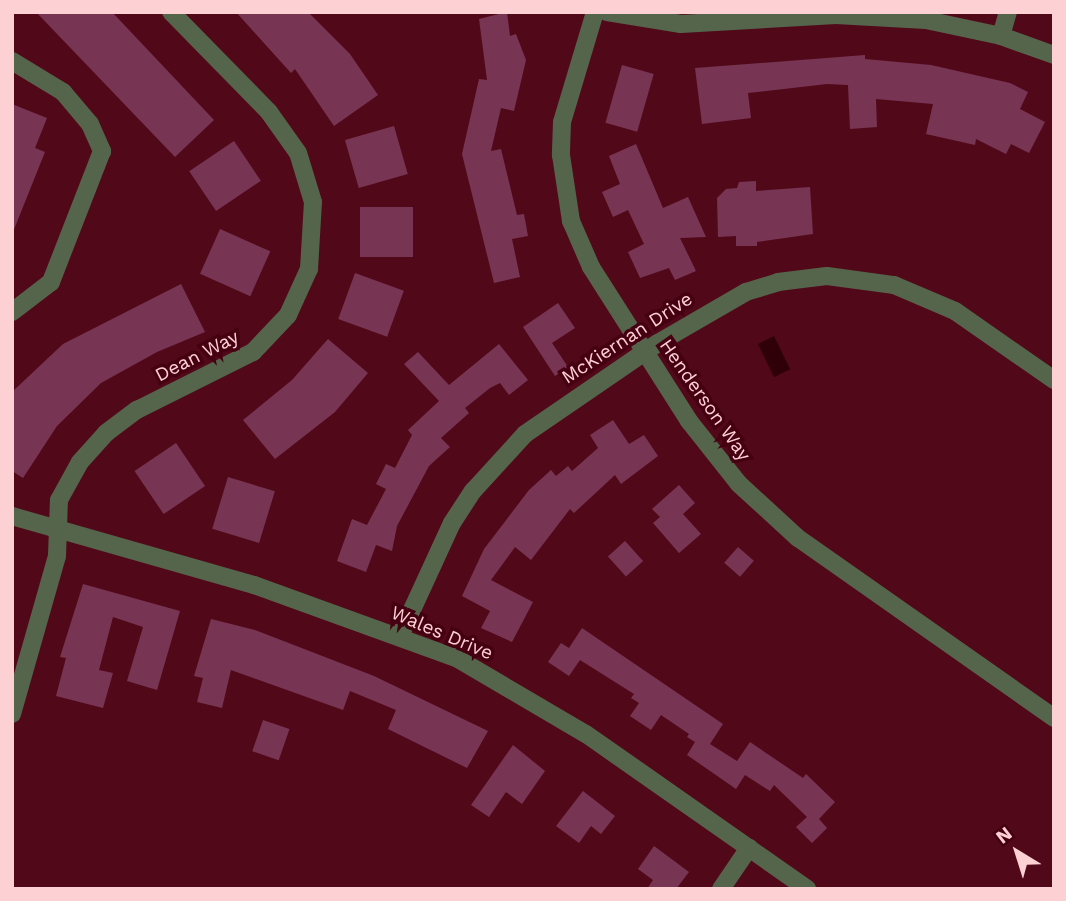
<!DOCTYPE html>
<style>
body{margin:0}
#map{position:relative;width:1066px;height:901px;overflow:hidden;background:#51091a;font-family:"Work Sans",sans-serif}
div>[style]{position:absolute}
[style*='--x']{left:calc(var(--x)*1px);top:calc(var(--y)*1px);width:calc(var(--w)*1px);rotate:calc(var(--a)*1deg)}
.water>*{inset:0;background:#2f0008;transform-origin:0 0}
.building>*{inset:0;background:#783453;transform-origin:0 0}
.minor>*{height:18px;margin:-9px;padding:0 9px;transform-origin:9px;border-radius:9px;background:#55654b}
span{translate:-50% -50%;white-space:nowrap;text-align:center;line-height:1.15;-webkit-text-stroke:7px #450011;paint-order:stroke}
.street-label{font-size:19px;color:#fdd0d3}
.frame{position:absolute;inset:0;border:14px solid #fdd0d3;pointer-events:none}
.north{position:absolute;left:982px;top:817px;width:70px;height:70px;-webkit-text-stroke:5px #450011;paint-order:stroke;rotate:322deg;font-size:19px;font-weight:700;line-height:28px;text-align:center;color:#fdd0d3}
.north::after{content:'';display:block;margin:auto;width:24px;height:32px;background:#fdd0d3;clip-path:polygon(50% 0,100% 100%,50% 72%,0 100%)}
</style>
<div id="map">
<div class="water">
<div style="left:774px;top:336px;width:37px;height:18px;rotate:64deg"></div>
</div>
<div class="building">
<div style="clip-path:polygon(36px 12px,112px 12px,214px 120px,175px 157px)"></div>
<div style="clip-path:polygon(236px 12px,308px 12px,350px 54px,378px 95px,334px 126px,295px 69px,291px 73px)"></div>
<div style="clip-path:polygon(507px 12px,510px 36px,516px 34px,526px 60px,514px 111px,501px 108px,491px 151px,501px 149px,517px 215px,524px 214px,528px 236px,512px 239px,520px 277px,494px 283px,462px 154px,479px 79px,487px 80px,479px 19px)"></div>
<div style="clip-path:polygon(865px 55px,865px 59px,931px 65px,1010px 83px,1028px 92px,1020px 109px,1045px 122px,1029px 153px,1011px 144px,1006px 154px,976px 139px,975px 145px,926px 134px,933px 104px,876px 99px,877px 127px,850px 129px,848px 85px,827px 84px,748px 93px,751px 118px,702px 124px,695px 68px)"></div>
<div style="left:622px;top:65px;width:33px;height:60px;rotate:16deg"></div>
<div style="clip-path:polygon(12px 104px,47px 118px,35px 148px,45px 152px,13px 232px)"></div>
<div style="left:394px;top:126px;width:50px;height:51px;rotate:74deg"></div>
<div style="left:234px;top:141px;width:48px;height:54px;rotate:56deg"></div>
<div style="clip-path:polygon(636px 144px,663px 208px,688px 197px,706px 237px,680px 238px,696px 271px,675px 280px,669px 268px,640px 278px,628px 252px,644px 244px,628px 210px,613px 217px,602px 192px,620px 184px,609px 156px)"></div>
<div style="clip-path:polygon(756px 181px,756px 191px,810px 187px,813px 234px,757px 242px,757px 246px,736px 246px,736px 236px,718px 237px,717px 198px,726px 189px,737px 188px,739px 182px)"></div>
<div style="left:360px;top:207px;width:53px;height:50px"></div>
<div style="left:220px;top:229px;width:55px;height:49px;rotate:24deg"></div>
<div style="left:355px;top:273px;width:52px;height:49px;rotate:20deg"></div>
<div style="clip-path:polygon(181px 284px,205px 332px,157px 352px,101px 383px,57px 426px,23px 478px,12px 471px,12px 392px,63px 344px)"></div>
<div style="clip-path:polygon(558px 303px,575px 328px,552px 343px,568px 367px,555px 376px,523px 327px)"></div>
<div style="clip-path:polygon(328px 339px,368px 373px,335px 412px,275px 459px,243px 420px,292px 380px)"></div>
<div style="clip-path:polygon(499px 344px,528px 380px,509px 395px,500px 383px,490px 388px,465px 408px,469px 413px,441px 438px,450px 447px,429px 466px,397px 526px,392px 551px,376px 545px,366px 572px,337px 561px,352px 519px,367px 525px,386px 489px,376px 484px,386px 464px,395px 468px,412px 435px,408px 430px,439px 401px,404px 364px,418px 352px,449px 385px)"></div>
<div style="clip-path:polygon(613px 420px,629px 444px,644px 435px,658px 456px,621px 484px,615px 475px,574px 513px,570px 509px,531px 560px,515px 547px,491px 580px,533px 602px,512px 642px,481px 628px,490px 611px,462px 596px,484px 549px,529px 490px,551px 470px,556px 476px,568px 466px,572px 471px,598px 448px,590px 435px)"></div>
<div style="left:176px;top:443px;width:52px;height:50px;rotate:56deg"></div>
<div style="left:228px;top:477px;width:49px;height:54px;rotate:17deg"></div>
<div style="clip-path:polygon(679px 485px,695px 503px,683px 514px,701px 534px,679px 553px,653px 523px,660px 517px,652px 509px)"></div>
<div style="left:625px;top:541px;width:27px;height:23px;rotate:48deg"></div>
<div style="left:738px;top:547px;width:21px;height:21px;rotate:41deg"></div>
<div style="clip-path:polygon(83px 584px,180px 611px,157px 690px,127px 681px,143px 627px,113px 617px,99px 670px,113px 673px,103px 708px,56px 696px,66px 658px,60px 657px)"></div>
<div style="clip-path:polygon(211px 619px,255px 630px,374px 676px,488px 731px,467px 768px,388px 729px,396px 710px,350px 691px,343px 710px,231px 670px,222px 708px,197px 702px,203px 678px,194px 676px)"></div>
<div style="clip-path:polygon(582px 628px,723px 724px,710px 744px,737px 761px,750px 742px,803px 778px,806px 774px,835px 802px,819px 819px,827px 828px,812px 843px,796px 827px,807px 817px,774px 785px,770px 791px,745px 775px,736px 789px,687px 755px,695px 742px,687px 737px,689px 734px,661px 715px,651px 730px,630px 716px,639px 703px,631px 698px,634px 694px,580px 660px,569px 676px,548px 662px,561px 643px,569px 648px)"></div>
<div style="left:263px;top:720px;width:28px;height:33px;rotate:19deg"></div>
<div style="clip-path:polygon(513px 745px,545px 771px,522px 804px,506px 792px,489px 817px,471px 805px)"></div>
<div style="clip-path:polygon(583px 791px,615px 816px,601px 834px,591px 826px,579px 843px,556px 826px)"></div>
<div style="clip-path:polygon(654px 846px,689px 872px,676px 889px,647px 889px,653px 880px,638px 869px)"></div>
</div>
<div class="minor">
<div style="--x:595;--y:12;--w:115;--a:106.7"></div>
<div style="--x:562;--y:122;--w:33;--a:92"></div>
<div style="--x:561;--y:155;--w:67;--a:81.4"></div>
<div style="--x:571;--y:221;--w:50;--a:66.5"></div>
<div style="--x:591;--y:267;--w:183;--a:57.5"></div>
<div style="--x:689;--y:421;--w:80;--a:51.6"></div>
<div style="--x:739;--y:484;--w:80;--a:42.5"></div>
<div style="--x:798;--y:538;--w:313;--a:35.1"></div>
<div style="--x:607;--y:12;--w:75;--a:9.2"></div>
<div style="--x:681;--y:24;--w:155;--a:-3.3"></div>
<div style="--x:836;--y:15;--w:90;--a:3.2"></div>
<div style="--x:926;--y:20;--w:77;--a:12"></div>
<div style="--x:1001;--y:36;--w:56;--a:19.7"></div>
<div style="--x:1001;--y:36;--w:25;--a:-74"></div>
<div style="--x:12;--y:61;--w:60;--a:31.3"></div>
<div style="--x:63;--y:92;--w:42;--a:49.8"></div>
<div style="--x:90;--y:124;--w:30;--a:66"></div>
<div style="--x:102;--y:151;--w:141;--a:111.3"></div>
<div style="--x:51;--y:282;--w:49;--a:142.4"></div>
<div style="--x:12;--y:516;--w:252;--a:15.9"></div>
<div style="--x:254;--y:585;--w:217;--a:19.9"></div>
<div style="--x:458;--y:659;--w:148;--a:30.4"></div>
<div style="--x:586;--y:734;--w:270;--a:35"></div>
<div style="--x:400;--y:636;--w:124;--a:-65.3"></div>
<div style="--x:452;--y:523;--w:38;--a:-57"></div>
<div style="--x:473;--y:491;--w:77;--a:-47.6"></div>
<div style="--x:525;--y:434;--w:161;--a:-34.4"></div>
<div style="--x:658;--y:343;--w:102;--a:-30.1"></div>
<div style="--x:746;--y:292;--w:34;--a:-17"></div>
<div style="--x:778;--y:282;--w:49;--a:-7"></div>
<div style="--x:827;--y:276;--w:68;--a:7.7"></div>
<div style="--x:894;--y:285;--w:66;--a:23.1"></div>
<div style="--x:955;--y:311;--w:121;--a:34.9"></div>
<div style="--x:12;--y:714;--w:164;--a:-74.1"></div>
<div style="--x:57;--y:556;--w:56;--a:-88"></div>
<div style="--x:59;--y:500;--w:43;--a:-61.1"></div>
<div style="--x:80;--y:462;--w:39;--a:-48"></div>
<div style="--x:106;--y:433;--w:39;--a:-37"></div>
<div style="--x:137;--y:410;--w:130;--a:-26.6"></div>
<div style="--x:253;--y:352;--w:51;--a:-46.6"></div>
<div style="--x:288;--y:315;--w:51;--a:-65.5"></div>
<div style="--x:309;--y:269;--w:67;--a:-86.6"></div>
<div style="--x:313;--y:202;--w:51;--a:-107"></div>
<div style="--x:298;--y:153;--w:50;--a:-125.3"></div>
<div style="--x:269;--y:112;--w:140;--a:-134.4"></div>
<div style="--x:721;--y:889;--w:50;--a:-55.7"></div>
</div>
<div class="street-label">
<span style="left:627px;top:338px;rotate:-33deg">McKiernan Drive</span>
<span style="left:197px;top:356px;rotate:-27deg">Dean Way</span>
<span style="left:705px;top:400px;rotate:55deg">Henderson Way</span>
<span style="left:442px;top:633px;rotate:23deg">Wales Drive</span>
</div>
<div class="frame"></div>
<div class="north">N</div>
</div>
